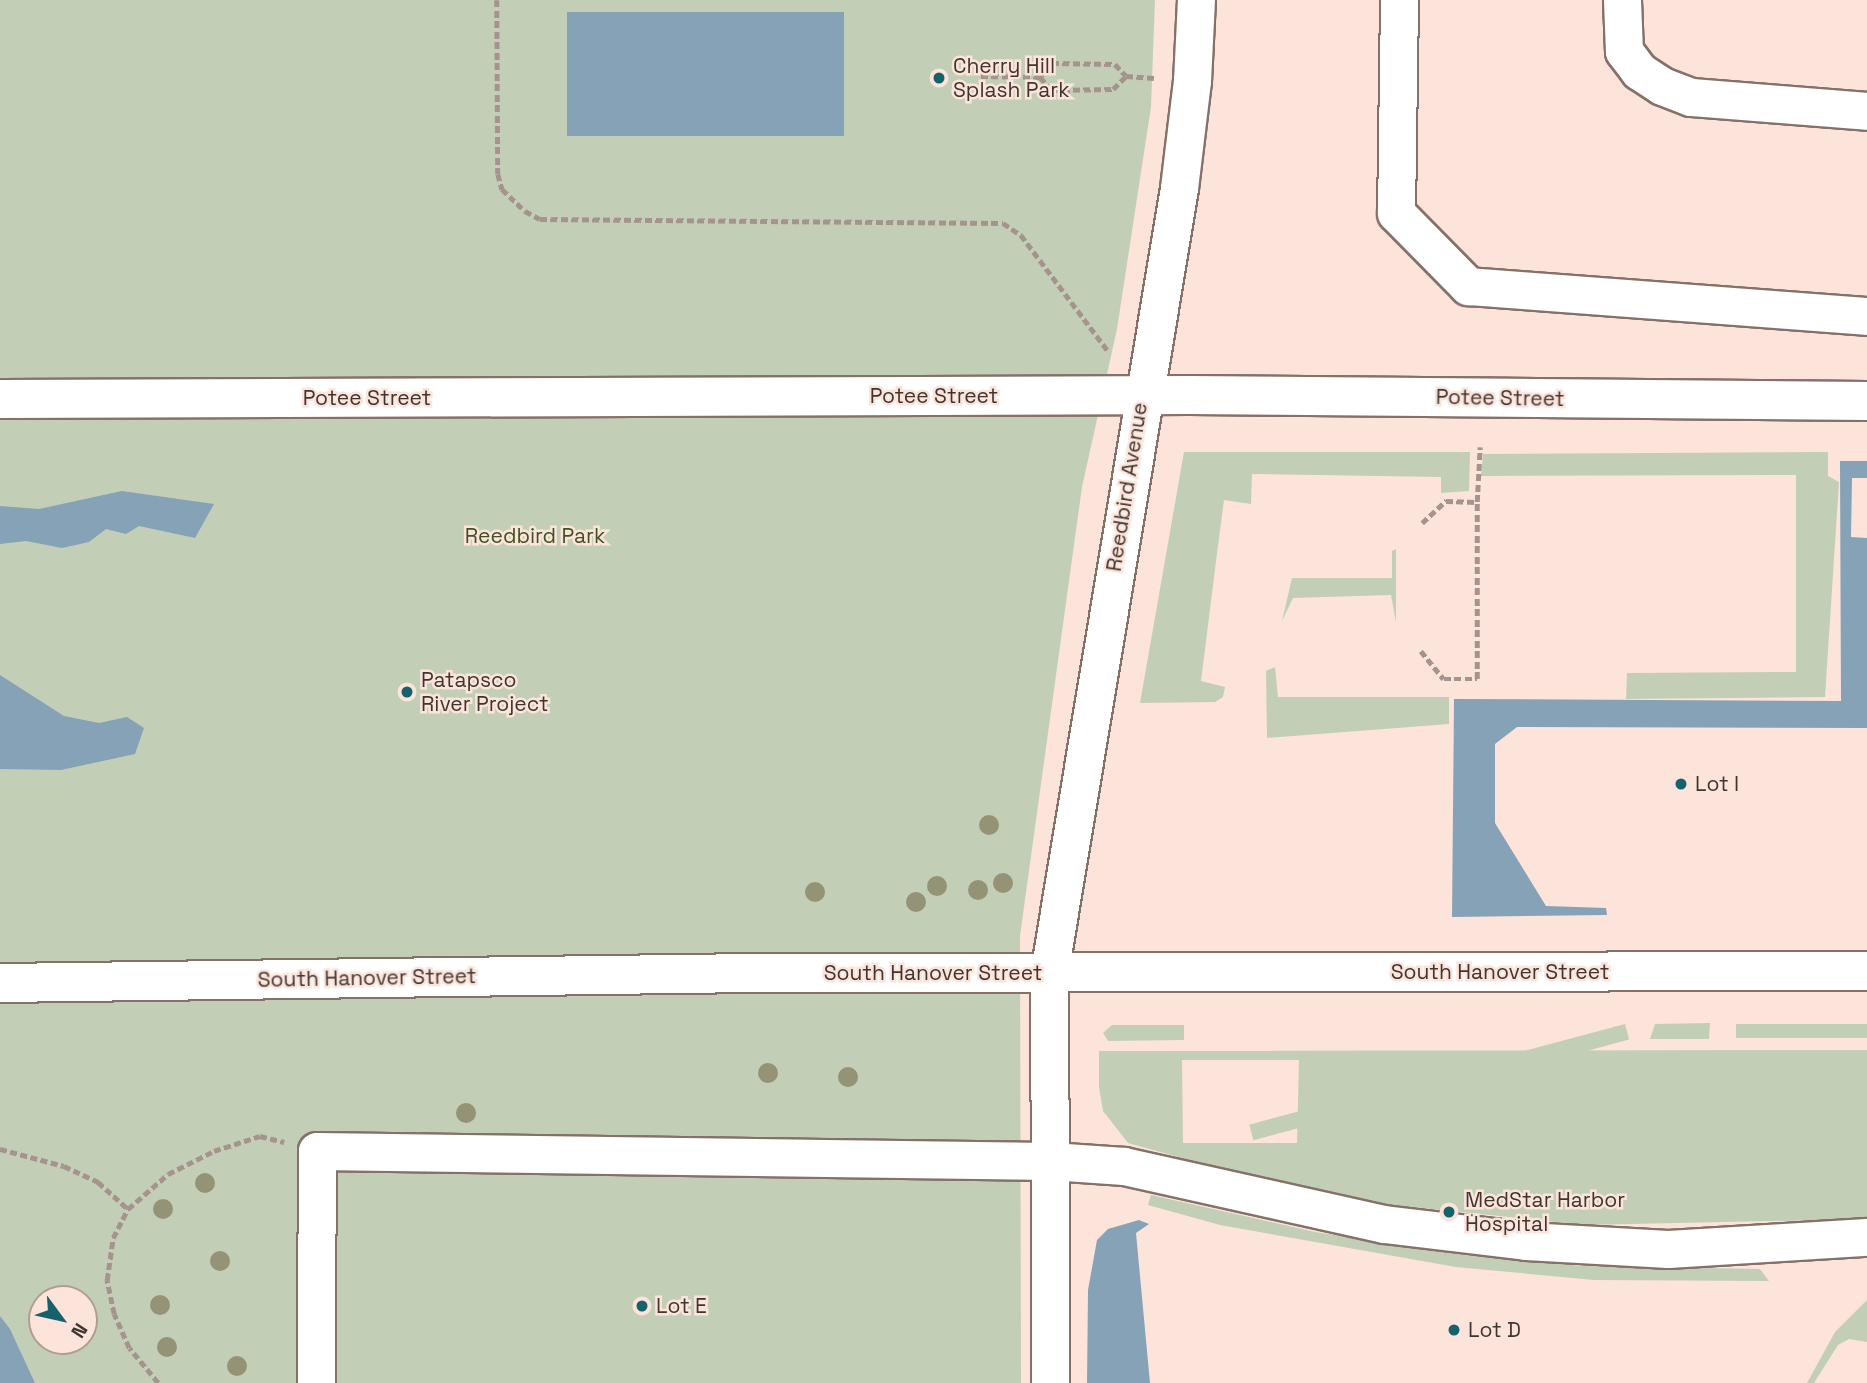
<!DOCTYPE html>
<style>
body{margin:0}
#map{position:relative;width:1867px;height:1383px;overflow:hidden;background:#fce4da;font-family:"Space Grotesk",sans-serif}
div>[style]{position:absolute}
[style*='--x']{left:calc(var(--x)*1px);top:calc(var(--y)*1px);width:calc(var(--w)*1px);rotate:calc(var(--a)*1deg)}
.green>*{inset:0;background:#c3ceb6;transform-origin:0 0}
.water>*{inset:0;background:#86a2b7;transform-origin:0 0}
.path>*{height:4.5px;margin-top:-2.25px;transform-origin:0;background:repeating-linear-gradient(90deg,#a5948d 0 7px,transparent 0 10.5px)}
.roads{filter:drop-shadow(2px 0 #867169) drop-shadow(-2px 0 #867169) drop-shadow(0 2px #867169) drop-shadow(0 -2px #867169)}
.minor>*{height:37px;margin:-18.5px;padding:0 18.5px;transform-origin:18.5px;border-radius:18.5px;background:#fff}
.major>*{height:38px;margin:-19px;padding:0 19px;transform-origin:19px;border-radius:19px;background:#fff}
.trees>*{width:20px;height:20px;margin:-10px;border-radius:50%;background:#949375}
.dots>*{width:19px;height:19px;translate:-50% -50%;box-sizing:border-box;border:4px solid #fce4da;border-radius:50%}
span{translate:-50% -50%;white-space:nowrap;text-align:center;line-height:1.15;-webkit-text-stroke:5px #fce4da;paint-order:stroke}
.poi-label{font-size:21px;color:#3e3531}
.left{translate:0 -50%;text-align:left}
.street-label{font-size:21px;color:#3e3531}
.park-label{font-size:21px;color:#3f5122}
.north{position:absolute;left:28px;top:1285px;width:70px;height:70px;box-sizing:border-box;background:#fce4da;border:2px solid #b09e96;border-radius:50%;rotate:123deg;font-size:19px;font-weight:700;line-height:28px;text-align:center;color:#3e3531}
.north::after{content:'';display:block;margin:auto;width:24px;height:32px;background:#15626c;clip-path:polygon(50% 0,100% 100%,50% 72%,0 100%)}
</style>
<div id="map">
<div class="green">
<div style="clip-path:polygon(evenodd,0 0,1155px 0,1151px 107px,1117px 329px,1082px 487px,1020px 936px,1021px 1383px,35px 1383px,0 1316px,0 0,42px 1299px,84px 1299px,84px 1341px,42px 1341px,42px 1299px)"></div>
<div style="clip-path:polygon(1184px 452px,1470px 452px,1469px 491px,1441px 493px,1441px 477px,1252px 474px,1251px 504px,1224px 500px,1215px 569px,1201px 681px,1225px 687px,1223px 697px,1215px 702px,1140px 703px)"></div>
<div style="clip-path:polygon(1828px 452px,1828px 476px,1839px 482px,1825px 697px,1626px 699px,1627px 673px,1796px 672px,1796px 475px,1481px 476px,1483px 454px)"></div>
<div style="clip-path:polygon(1396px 549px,1396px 622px,1391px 595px,1293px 598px,1282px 621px,1292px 578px,1392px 578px,1392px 551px)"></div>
<div style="clip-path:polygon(1275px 667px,1278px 697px,1449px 697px,1449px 724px,1267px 738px,1266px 671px)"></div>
<div style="clip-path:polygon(1710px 1023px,1709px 1039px,1650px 1039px,1655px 1024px)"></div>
<div style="left:1625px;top:1024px;width:16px;height:389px;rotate:75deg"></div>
<div style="left:1736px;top:1024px;width:131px;height:14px"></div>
<div style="clip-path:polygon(1112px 1025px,1184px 1025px,1184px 1040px,1108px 1041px,1103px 1033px)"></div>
<div style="clip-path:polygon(evenodd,1780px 1050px,1867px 1050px,1867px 1219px,1585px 1225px,1383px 1204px,1250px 1177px,1128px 1143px,1103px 1111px,1099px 1087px,1099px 1051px,1780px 1050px,1182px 1060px,1299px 1060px,1297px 1143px,1183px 1143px,1182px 1060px)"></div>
<div style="clip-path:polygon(1151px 1195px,1315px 1232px,1464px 1255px,1583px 1266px,1760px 1269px,1769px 1281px,1594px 1280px,1456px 1267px,1220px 1225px,1148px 1205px)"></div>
<div style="clip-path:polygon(1867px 1300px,1867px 1342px,1849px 1339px,1838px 1345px,1814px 1383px,1807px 1383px,1835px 1332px)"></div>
</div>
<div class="water">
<div style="left:844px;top:12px;width:124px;height:277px;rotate:90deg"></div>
<div style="clip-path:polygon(1840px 461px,1867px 461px,1867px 478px,1852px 478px,1851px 537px,1867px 538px,1867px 728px,1517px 727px,1495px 744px,1495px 823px,1546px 906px,1606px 908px,1607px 915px,1452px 917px,1454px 699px,1841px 701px)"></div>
<div style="clip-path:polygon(122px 491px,214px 504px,195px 538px,139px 526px,126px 534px,106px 529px,89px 542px,62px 548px,26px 541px,0 544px,0 506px,39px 509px)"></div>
<div style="clip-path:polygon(0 675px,64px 716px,99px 723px,127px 717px,144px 728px,135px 754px,61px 770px,0 769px)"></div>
<div style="clip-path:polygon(1139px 1220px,1149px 1224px,1136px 1233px,1150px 1383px,1087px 1383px,1088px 1290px,1097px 1240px,1108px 1229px)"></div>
<div style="clip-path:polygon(0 1316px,10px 1329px,35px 1383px,0 1383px)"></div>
</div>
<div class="path">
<div style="--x:497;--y:0;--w:174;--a:89.7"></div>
<div style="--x:498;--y:174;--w:16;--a:75"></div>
<div style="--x:502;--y:189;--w:32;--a:44"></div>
<div style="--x:525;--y:211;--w:17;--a:28"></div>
<div style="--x:540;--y:219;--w:463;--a:0.5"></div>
<div style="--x:1003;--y:223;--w:22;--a:34"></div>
<div style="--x:1021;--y:235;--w:146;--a:53.1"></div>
<div style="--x:981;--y:76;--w:59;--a:1"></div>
<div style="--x:1040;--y:77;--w:18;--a:-49"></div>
<div style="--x:1052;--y:63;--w:63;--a:0.9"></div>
<div style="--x:1115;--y:64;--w:16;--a:47"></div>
<div style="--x:1126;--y:76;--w:28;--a:4"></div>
<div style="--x:1040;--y:77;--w:18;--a:47"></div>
<div style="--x:1052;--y:90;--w:61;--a:-0.9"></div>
<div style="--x:1113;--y:89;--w:18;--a:-45"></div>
<div style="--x:1422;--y:523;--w:33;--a:-43"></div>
<div style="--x:1446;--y:501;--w:31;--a:2"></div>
<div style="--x:1477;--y:502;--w:55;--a:-86.9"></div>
<div style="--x:1421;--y:651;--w:36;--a:51"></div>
<div style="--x:1444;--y:679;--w:33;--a:0"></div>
<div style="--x:1477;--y:679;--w:177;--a:-90"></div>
<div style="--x:0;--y:1149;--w:66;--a:14.9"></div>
<div style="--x:64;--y:1166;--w:38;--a:25"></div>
<div style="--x:98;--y:1182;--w:40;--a:42"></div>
<div style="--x:158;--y:1383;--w:45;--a:-129.6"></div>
<div style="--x:129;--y:1348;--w:37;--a:-114"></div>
<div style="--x:114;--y:1314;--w:35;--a:-102"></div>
<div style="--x:107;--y:1280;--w:42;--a:-81.9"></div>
<div style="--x:113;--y:1238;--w:33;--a:-63"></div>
<div style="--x:128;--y:1209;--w:53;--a:-41.2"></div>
<div style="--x:168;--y:1174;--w:51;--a:-26.6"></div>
<div style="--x:214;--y:1151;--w:48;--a:-18.1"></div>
<div style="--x:260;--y:1136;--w:25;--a:14"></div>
</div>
<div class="roads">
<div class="minor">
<div style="--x:1399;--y:0;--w:213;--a:90.8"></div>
<div style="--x:1396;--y:213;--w:103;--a:45.4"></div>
<div style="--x:1468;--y:286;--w:400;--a:4.3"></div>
<div style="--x:1622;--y:0;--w:51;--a:87.8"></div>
<div style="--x:1624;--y:51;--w:25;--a:53"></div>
<div style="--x:1639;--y:71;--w:27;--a:33"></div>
<div style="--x:1662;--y:86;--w:31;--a:21"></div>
<div style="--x:1691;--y:97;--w:177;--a:4.5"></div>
<div style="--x:316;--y:1383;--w:232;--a:-89.8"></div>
<div style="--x:317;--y:1151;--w:734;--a:0.78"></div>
<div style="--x:1051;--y:1161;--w:73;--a:3.9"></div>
<div style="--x:1124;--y:1166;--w:266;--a:12.6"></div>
<div style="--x:1384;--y:1224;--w:143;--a:6.8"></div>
<div style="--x:1526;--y:1241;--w:142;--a:3.2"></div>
<div style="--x:1668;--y:1249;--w:199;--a:-3.5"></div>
<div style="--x:1050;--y:1383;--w:410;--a:-90.1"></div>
<div style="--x:1049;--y:973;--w:796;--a:-80.6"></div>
<div style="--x:1179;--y:188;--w:108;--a:-83.1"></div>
<div style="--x:1192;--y:81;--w:81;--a:-87.2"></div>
</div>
<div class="major">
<div style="--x:0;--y:399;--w:1190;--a:-0.19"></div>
<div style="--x:1190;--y:395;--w:677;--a:0.51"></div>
<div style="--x:0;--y:983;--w:749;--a:-0.76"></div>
<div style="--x:749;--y:973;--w:1118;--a:-0.1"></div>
</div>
</div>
<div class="trees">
<div style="left:989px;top:825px"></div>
<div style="left:1003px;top:883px"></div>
<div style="left:937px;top:886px"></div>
<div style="left:978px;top:890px"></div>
<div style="left:815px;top:892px"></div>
<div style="left:916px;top:902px"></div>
<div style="left:768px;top:1073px"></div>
<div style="left:848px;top:1077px"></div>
<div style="left:466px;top:1113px"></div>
<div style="left:205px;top:1183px"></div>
<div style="left:163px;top:1209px"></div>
<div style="left:220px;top:1261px"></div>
<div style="left:160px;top:1305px"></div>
<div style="left:167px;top:1347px"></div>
<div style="left:237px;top:1366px"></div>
</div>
<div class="dots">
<div style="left:939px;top:78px;background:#15626c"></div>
<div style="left:407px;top:692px;background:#15626c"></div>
<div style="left:1681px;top:784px;background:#15626c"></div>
<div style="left:1449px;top:1212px;background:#15626c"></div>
<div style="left:642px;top:1306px;background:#15626c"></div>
<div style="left:1454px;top:1330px;background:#15626c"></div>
</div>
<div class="poi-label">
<span class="left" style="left:953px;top:78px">Cherry Hill<br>Splash Park</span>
<span class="left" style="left:421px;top:692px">Patapsco<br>River Project</span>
<span class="left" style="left:1695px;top:784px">Lot I</span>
<span class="left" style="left:1465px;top:1212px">MedStar Harbor<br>Hospital</span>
<span class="left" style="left:656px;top:1306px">Lot E</span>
<span class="left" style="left:1468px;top:1330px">Lot D</span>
</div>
<div class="street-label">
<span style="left:934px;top:396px">Potee Street</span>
<span style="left:367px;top:398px">Potee Street</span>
<span style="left:1500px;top:398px;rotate:1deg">Potee Street</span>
<span style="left:1127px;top:487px;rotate:-81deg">Reedbird Avenue</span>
<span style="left:1500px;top:972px">South Hanover Street</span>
<span style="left:933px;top:973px">South Hanover Street</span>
<span style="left:367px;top:978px;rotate:-1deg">South Hanover Street</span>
</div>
<div class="park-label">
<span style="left:535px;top:536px">Reedbird Park</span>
</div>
<div class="north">N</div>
</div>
